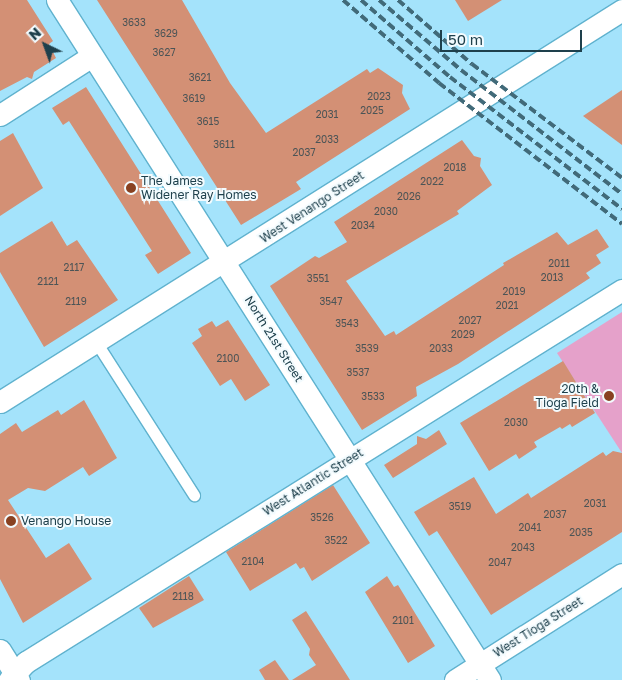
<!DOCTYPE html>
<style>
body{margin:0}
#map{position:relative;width:622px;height:680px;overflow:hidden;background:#a4e3fb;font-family:"Golos Text",sans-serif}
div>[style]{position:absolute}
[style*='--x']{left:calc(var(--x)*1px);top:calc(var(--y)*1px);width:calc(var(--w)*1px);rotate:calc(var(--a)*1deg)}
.green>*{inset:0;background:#e5a1ca}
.building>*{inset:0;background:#d39075}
.roads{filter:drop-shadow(1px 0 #60b2ce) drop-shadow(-1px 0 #60b2ce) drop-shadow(0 1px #60b2ce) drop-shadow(0 -1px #60b2ce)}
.service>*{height:11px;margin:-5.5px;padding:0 5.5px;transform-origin:5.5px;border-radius:5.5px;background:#fff}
.minor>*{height:21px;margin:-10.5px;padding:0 10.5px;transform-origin:10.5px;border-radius:10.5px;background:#fff}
.rail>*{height:4px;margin-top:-2px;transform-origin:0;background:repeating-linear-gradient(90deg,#416a79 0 8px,transparent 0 12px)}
.dots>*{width:14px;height:14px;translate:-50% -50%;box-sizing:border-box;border:2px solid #f3fbfe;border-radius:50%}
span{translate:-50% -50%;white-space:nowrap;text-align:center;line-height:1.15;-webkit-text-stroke:4px #f3fbfe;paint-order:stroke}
.number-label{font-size:10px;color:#4b5456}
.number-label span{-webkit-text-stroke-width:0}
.poi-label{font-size:12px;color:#1e404c}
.left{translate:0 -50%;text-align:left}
.right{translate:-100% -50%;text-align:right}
.street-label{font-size:12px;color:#1e404c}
.north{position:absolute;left:20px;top:20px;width:50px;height:50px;-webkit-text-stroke:4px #f3fbfe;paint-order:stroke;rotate:318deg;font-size:14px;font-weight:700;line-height:20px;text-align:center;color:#1e404c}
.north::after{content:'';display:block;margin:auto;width:18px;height:22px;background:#1e404c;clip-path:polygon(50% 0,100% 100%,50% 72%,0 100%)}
.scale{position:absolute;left:440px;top:30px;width:142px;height:22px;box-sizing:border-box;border:2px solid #1e404c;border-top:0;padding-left:6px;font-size:15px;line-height:18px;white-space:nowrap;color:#1e404c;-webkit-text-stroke:4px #f3fbfe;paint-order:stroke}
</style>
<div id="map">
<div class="green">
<div style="clip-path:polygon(622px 312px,622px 453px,557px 353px)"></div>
</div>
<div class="building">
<div style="clip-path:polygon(0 0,27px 0,53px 41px,49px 44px,56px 58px,34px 72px,32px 79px,27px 77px,0 91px)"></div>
<div style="clip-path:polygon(97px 0,182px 0,230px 83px,266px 133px,367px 69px,370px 73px,378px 68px,403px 85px,402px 93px,410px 109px,296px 182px,301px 189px,241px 225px)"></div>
<div style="clip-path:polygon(455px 0,502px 0,468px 21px)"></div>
<div style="clip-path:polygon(86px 87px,191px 253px,158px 274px,145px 255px,152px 251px,69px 121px,63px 125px,52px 108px)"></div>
<div style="clip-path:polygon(622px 90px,622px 145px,583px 116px)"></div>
<div style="clip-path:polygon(13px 133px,43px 188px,0 216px,0 141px)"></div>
<div style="clip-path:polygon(462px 140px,474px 156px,481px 158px,480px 166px,492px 185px,457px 211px,459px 214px,346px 281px,385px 336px,394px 331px,396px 335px,487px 276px,504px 265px,503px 263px,557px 232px,568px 245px,597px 229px,609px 247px,596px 255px,601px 263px,586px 273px,590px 278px,458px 364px,416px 387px,417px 396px,362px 430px,270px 286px,315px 256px,319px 258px,347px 242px,334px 222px)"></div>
<div style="clip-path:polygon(52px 221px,67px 246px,77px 240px,118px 300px,44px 347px,0 272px,0 253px)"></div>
<div style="clip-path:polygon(228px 320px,270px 385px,245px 401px,231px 379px,220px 386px,192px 343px,202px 336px,198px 329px,212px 321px,216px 327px)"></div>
<div style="clip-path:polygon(563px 361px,595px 413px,572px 427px,570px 424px,562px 429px,560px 427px,534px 442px,537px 447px,519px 459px,516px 454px,489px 471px,460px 423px)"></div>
<div style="clip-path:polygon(84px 400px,117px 458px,89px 476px,83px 467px,45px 491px,28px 488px,8px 500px,46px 558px,69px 543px,92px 579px,23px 623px,0 579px,0 434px,16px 423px,22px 432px,58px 410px,61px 415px)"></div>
<div style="clip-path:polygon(439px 430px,447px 444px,393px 478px,384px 465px,417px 444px,417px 436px,426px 439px)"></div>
<div style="clip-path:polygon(613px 451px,622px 453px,622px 532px,491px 615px,437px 531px,429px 536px,414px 512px,474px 477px,496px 514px,528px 493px,531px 498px,603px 452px,606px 456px)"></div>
<div style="clip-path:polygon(333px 485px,370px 543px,312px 581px,304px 567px,300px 569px,296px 563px,250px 591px,226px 552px)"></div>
<div style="clip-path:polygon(189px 576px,204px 600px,153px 628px,139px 608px)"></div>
<div style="clip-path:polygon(387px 576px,394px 587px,398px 585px,435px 646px,408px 663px,365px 592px)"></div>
<div style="clip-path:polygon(306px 611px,322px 636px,350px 680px,292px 680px,316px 665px,309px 655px,310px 649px,292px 620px)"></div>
<div style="clip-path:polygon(275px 660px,289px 680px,265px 680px,259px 670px)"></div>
</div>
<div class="roads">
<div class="service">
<div style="--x:96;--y:342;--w:182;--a:57.4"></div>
</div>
<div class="minor">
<div style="--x:57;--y:0;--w:806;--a:57.51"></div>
<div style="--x:0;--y:115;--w:109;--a:-32.7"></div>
<div style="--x:0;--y:402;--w:735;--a:-32.22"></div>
<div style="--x:0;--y:650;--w:36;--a:58"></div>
<div style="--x:9;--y:680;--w:25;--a:-47"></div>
<div style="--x:26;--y:662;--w:703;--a:-31.97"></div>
<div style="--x:455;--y:680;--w:198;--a:-32.4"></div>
</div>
</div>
<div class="rail">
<div style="--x:343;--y:0;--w:127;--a:40.8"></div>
<div style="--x:439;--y:83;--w:231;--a:37.6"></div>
<div style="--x:361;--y:0;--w:118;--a:40.9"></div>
<div style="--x:450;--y:77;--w:217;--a:37.5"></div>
<div style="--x:379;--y:0;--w:108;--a:40.5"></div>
<div style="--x:461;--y:70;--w:203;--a:37.6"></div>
<div style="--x:398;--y:0;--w:98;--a:40.9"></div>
<div style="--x:472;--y:64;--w:188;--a:37.2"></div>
</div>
<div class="dots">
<div style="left:131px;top:188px;background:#894121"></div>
<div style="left:609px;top:396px;background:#894121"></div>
<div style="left:11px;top:521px;background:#894121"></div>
</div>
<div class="number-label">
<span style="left:134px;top:23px">3633</span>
<span style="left:166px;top:34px">3629</span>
<span style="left:164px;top:53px">3627</span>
<span style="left:200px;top:78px">3621</span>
<span style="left:379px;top:97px">2023</span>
<span style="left:194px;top:99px">3619</span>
<span style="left:372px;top:111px">2025</span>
<span style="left:327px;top:115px">2031</span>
<span style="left:208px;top:122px">3615</span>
<span style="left:327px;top:140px">2033</span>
<span style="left:224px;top:145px">3611</span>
<span style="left:304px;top:153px">2037</span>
<span style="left:455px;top:168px">2018</span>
<span style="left:432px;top:182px">2022</span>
<span style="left:409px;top:197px">2026</span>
<span style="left:386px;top:212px">2030</span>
<span style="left:363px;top:226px">2034</span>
<span style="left:559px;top:264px">2011</span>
<span style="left:74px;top:268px">2117</span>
<span style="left:552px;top:278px">2013</span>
<span style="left:318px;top:279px">3551</span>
<span style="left:48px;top:282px">2121</span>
<span style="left:514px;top:292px">2019</span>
<span style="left:76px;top:302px">2119</span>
<span style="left:331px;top:302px">3547</span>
<span style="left:507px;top:306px">2021</span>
<span style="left:470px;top:321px">2027</span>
<span style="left:347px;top:324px">3543</span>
<span style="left:463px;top:335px">2029</span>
<span style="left:367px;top:349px">3539</span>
<span style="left:441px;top:349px">2033</span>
<span style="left:228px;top:359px">2100</span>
<span style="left:358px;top:373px">3537</span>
<span style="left:373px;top:397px">3533</span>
<span style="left:516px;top:423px">2030</span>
<span style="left:595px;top:504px">2031</span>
<span style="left:460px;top:507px">3519</span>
<span style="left:555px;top:515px">2037</span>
<span style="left:322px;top:518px">3526</span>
<span style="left:530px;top:528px">2041</span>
<span style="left:581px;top:533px">2035</span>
<span style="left:336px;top:541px">3522</span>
<span style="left:523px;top:548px">2043</span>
<span style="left:253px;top:562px">2104</span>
<span style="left:500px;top:563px">2047</span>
<span style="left:183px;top:597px">2118</span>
<span style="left:403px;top:621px">2101</span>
</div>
<div class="poi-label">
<span class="left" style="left:141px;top:188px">The James<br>Widener Ray Homes</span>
<span class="right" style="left:599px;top:396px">20th &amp;<br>Tioga Field</span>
<span class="left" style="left:21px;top:521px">Venango House</span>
</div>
<div class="street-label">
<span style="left:312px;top:207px;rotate:-33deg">West Venango Street</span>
<span style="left:274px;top:339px;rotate:58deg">North 21st Street</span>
<span style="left:313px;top:482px;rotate:-32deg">West Atlantic Street</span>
<span style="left:538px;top:627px;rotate:-32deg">West Tioga Street</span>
</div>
<div class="north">N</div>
<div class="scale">50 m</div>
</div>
